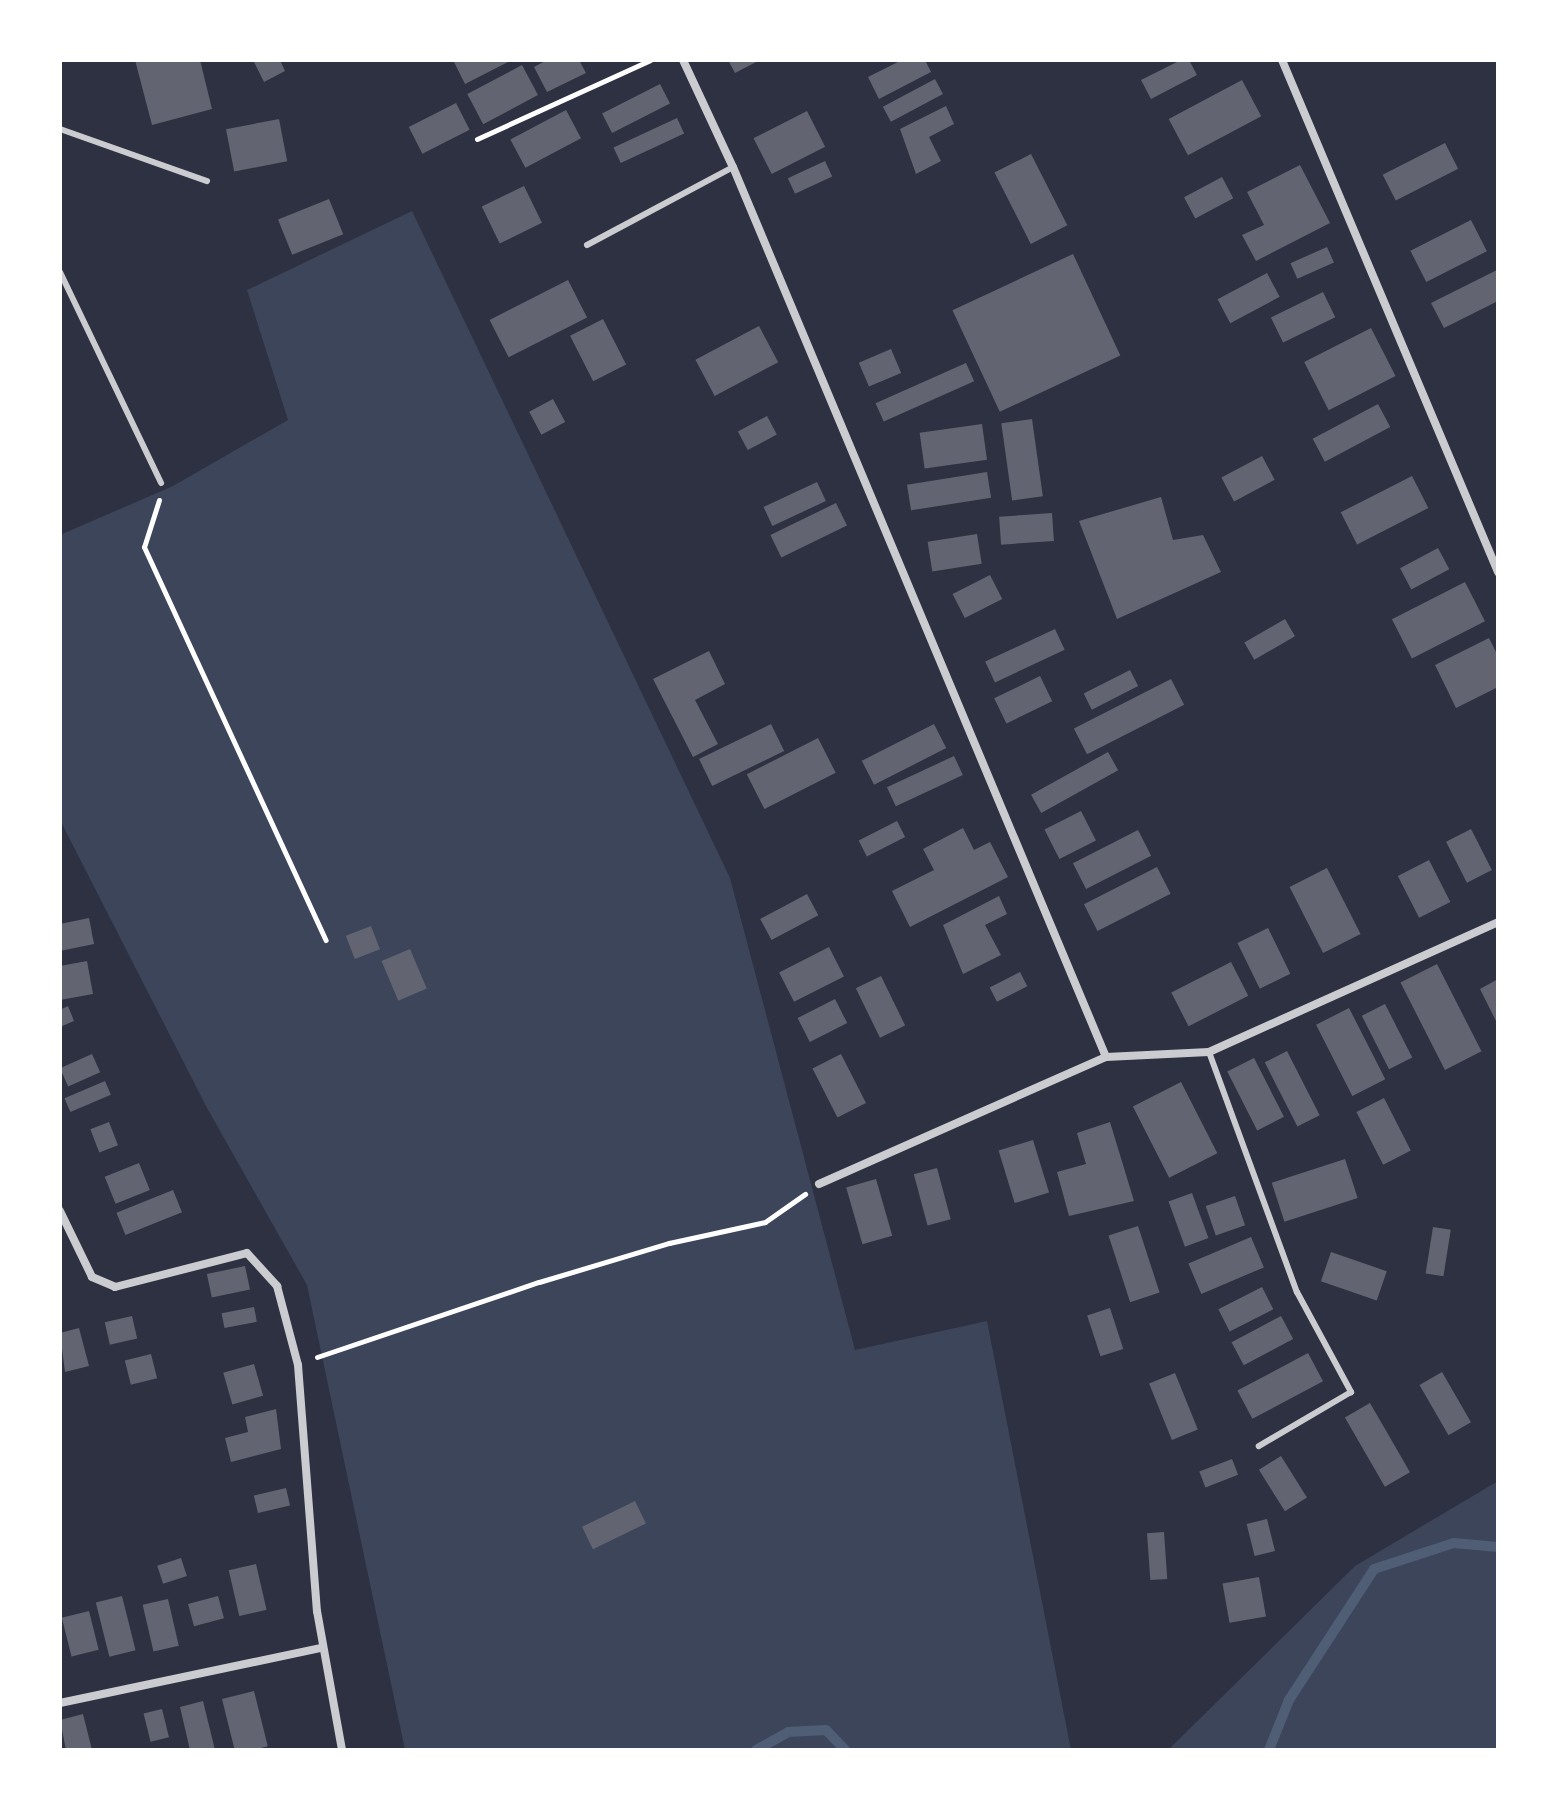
<!DOCTYPE html>
<style>
body{margin:0}
#map{position:relative;width:1558px;height:1810px;overflow:hidden;background:#2d3142;font-family:"Nunito Sans",sans-serif}
div>[style]{position:absolute}
[style*='--x']{left:calc(var(--x)*1px);top:calc(var(--y)*1px);width:calc(var(--w)*1px);rotate:calc(var(--a)*1deg)}
.green>*{inset:0;background:#3c4559}
.stream>*{height:10px;margin:-5px;padding:0 5px;transform-origin:5px;border-radius:5px;background:#4f5d75}
.building>*{inset:0;background:#626471;transform-origin:0 0}
.path>*{height:5px;margin:-2.5px;padding:0 2.5px;transform-origin:2.5px;border-radius:2.5px;background:#fff}
.service>*{height:6px;margin:-3px;padding:0 3px;transform-origin:3px;border-radius:3px;background:#caccd0}
.minor>*{height:8px;margin:-4px;padding:0 4px;transform-origin:4px;border-radius:4px;background:#caccd0}
span{translate:-50% -50%;white-space:nowrap;text-align:center;line-height:1.15;-webkit-text-stroke:8px #fff;paint-order:stroke}
.frame{position:absolute;inset:0;border:62px solid #fff;pointer-events:none}
</style>
<div id="map">
<div class="green">
<div style="clip-path:polygon(412px 211px,730px 878px,855px 1350px,987px 1321px,1071px 1750px,405px 1750px,307px 1285px,207px 1108px,60px 820px,60px 535px,173px 486px,288px 420px,247px 290px)"></div>
<div style="clip-path:polygon(1498px 1481px,1498px 1750px,1168px 1750px,1355px 1566px)"></div>
</div>
<div class="stream">
<div style="--x:756;--y:1750;--w:37;--a:-29"></div>
<div style="--x:788;--y:1732;--w:38;--a:-3"></div>
<div style="--x:826;--y:1730;--w:28;--a:46"></div>
<div style="--x:1269;--y:1750;--w:54;--a:-68.2"></div>
<div style="--x:1289;--y:1700;--w:156;--a:-57"></div>
<div style="--x:1374;--y:1569;--w:84;--a:-18"></div>
<div style="--x:1454;--y:1543;--w:44;--a:5.2"></div>
</div>
<div class="building">
<div style="clip-path:polygon(135px 60px,200px 60px,212px 109px,152px 125px)"></div>
<div style="clip-path:polygon(253px 60px,280px 60px,285px 71px,264px 82px)"></div>
<div style="clip-path:polygon(453px 60px,512px 60px,465px 84px)"></div>
<div style="clip-path:polygon(547px 60px,579px 60px,586px 73px,547px 92px,534px 67px)"></div>
<div style="clip-path:polygon(728px 60px,760px 60px,735px 73px)"></div>
<div style="clip-path:polygon(902px 60px,925px 60px,931px 72px,879px 99px,868px 77px)"></div>
<div style="clip-path:polygon(1181px 60px,1189px 60px,1197px 75px,1151px 99px,1141px 80px)"></div>
<div style="left:522px;top:65px;width:34px;height:62px;rotate:62deg"></div>
<div style="left:935px;top:79px;width:17px;height:59px;rotate:62deg"></div>
<div style="left:1242px;top:80px;width:41px;height:83px;rotate:62deg"></div>
<div style="left:660px;top:84px;width:22px;height:65px;rotate:63deg"></div>
<div style="left:456px;top:103px;width:30px;height:53px;rotate:63deg"></div>
<div style="clip-path:polygon(946px 106px,954px 124px,929px 137px,941px 161px,916px 174px,900px 129px)"></div>
<div style="left:566px;top:110px;width:32px;height:63px;rotate:62deg"></div>
<div style="left:807px;top:111px;width:40px;height:60px;rotate:63deg"></div>
<div style="left:677px;top:118px;width:17px;height:70px;rotate:65deg"></div>
<div style="left:279px;top:119px;width:43px;height:54px;rotate:79deg"></div>
<div style="left:1445px;top:143px;width:29px;height:70px;rotate:63deg"></div>
<div style="left:1031px;top:154px;width:80px;height:41px;rotate:63deg"></div>
<div style="left:825px;top:161px;width:17px;height:41px;rotate:65deg"></div>
<div style="clip-path:polygon(1300px 165px,1330px 223px,1256px 261px,1242px 235px,1264px 225px,1247px 192px)"></div>
<div style="left:1222px;top:177px;width:24px;height:43px;rotate:62deg"></div>
<div style="left:524px;top:186px;width:41px;height:47px;rotate:64deg"></div>
<div style="left:329px;top:199px;width:38px;height:55px;rotate:68deg"></div>
<div style="left:1471px;top:220px;width:35px;height:68px;rotate:63deg"></div>
<div style="left:1327px;top:247px;width:17px;height:40px;rotate:66deg"></div>
<div style="left:1073px;top:254px;width:112px;height:133px;rotate:65deg"></div>
<div style="clip-path:polygon(1497px 270px,1498px 301px,1444px 328px,1431px 303px)"></div>
<div style="left:1267px;top:273px;width:27px;height:56px;rotate:62deg"></div>
<div style="left:568px;top:280px;width:42px;height:88px;rotate:63deg"></div>
<div style="left:1323px;top:292px;width:28px;height:58px;rotate:64deg"></div>
<div style="left:603px;top:319px;width:51px;height:37px;rotate:63deg"></div>
<div style="left:759px;top:326px;width:41px;height:72px;rotate:62deg"></div>
<div style="left:1371px;top:328px;width:54px;height:75px;rotate:63deg"></div>
<div style="left:891px;top:349px;width:26px;height:35px;rotate:67deg"></div>
<div style="left:966px;top:363px;width:20px;height:99px;rotate:66deg"></div>
<div style="left:553px;top:399px;width:26px;height:27px;rotate:62deg"></div>
<div style="left:1378px;top:404px;width:26px;height:74px;rotate:62deg"></div>
<div style="left:767px;top:416px;width:21px;height:33px;rotate:62deg"></div>
<div style="left:1032px;top:419px;width:78px;height:31px;rotate:82deg"></div>
<div style="left:982px;top:424px;width:36px;height:63px;rotate:82deg"></div>
<div style="left:1262px;top:456px;width:27px;height:46px;rotate:62deg"></div>
<div style="left:987px;top:472px;width:26px;height:81px;rotate:81deg"></div>
<div style="left:1412px;top:476px;width:36px;height:80px;rotate:63deg"></div>
<div style="left:817px;top:482px;width:21px;height:59px;rotate:65deg"></div>
<div style="clip-path:polygon(1161px 497px,1173px 540px,1203px 535px,1221px 572px,1117px 619px,1079px 521px)"></div>
<div style="left:836px;top:503px;width:25px;height:73px;rotate:64deg"></div>
<div style="left:1052px;top:513px;width:28px;height:53px;rotate:86deg"></div>
<div style="left:977px;top:534px;width:30px;height:50px;rotate:81deg"></div>
<div style="left:1438px;top:548px;width:24px;height:43px;rotate:62deg"></div>
<div style="left:990px;top:575px;width:27px;height:42px;rotate:63deg"></div>
<div style="left:1465px;top:582px;width:44px;height:82px;rotate:63deg"></div>
<div style="left:1285px;top:619px;width:20px;height:47px;rotate:60deg"></div>
<div style="left:1055px;top:629px;width:23px;height:77px;rotate:65deg"></div>
<div style="clip-path:polygon(1489px 638px,1498px 656px,1498px 687px,1456px 708px,1435px 665px)"></div>
<div style="clip-path:polygon(709px 651px,725px 684px,695px 700px,718px 744px,693px 757px,653px 679px)"></div>
<div style="left:1130px;top:670px;width:18px;height:52px;rotate:63deg"></div>
<div style="left:1040px;top:676px;width:28px;height:51px;rotate:64deg"></div>
<div style="left:1171px;top:679px;width:29px;height:109px;rotate:63deg"></div>
<div style="left:771px;top:724px;width:30px;height:80px;rotate:64deg"></div>
<div style="left:934px;top:724px;width:27px;height:81px;rotate:63deg"></div>
<div style="left:818px;top:738px;width:39px;height:80px;rotate:63deg"></div>
<div style="left:1108px;top:752px;width:21px;height:88px;rotate:61deg"></div>
<div style="left:954px;top:756px;width:21px;height:74px;rotate:65deg"></div>
<div style="left:1081px;top:811px;width:33px;height:41px;rotate:63deg"></div>
<div style="left:897px;top:821px;width:18px;height:43px;rotate:63deg"></div>
<div style="clip-path:polygon(963px 828px,974px 850px,990px 842px,1008px 877px,910px 927px,892px 891px,934px 870px,923px 849px)"></div>
<div style="left:1471px;top:829px;width:46px;height:28px;rotate:63deg"></div>
<div style="left:1138px;top:830px;width:29px;height:73px;rotate:63deg"></div>
<div style="left:1429px;top:860px;width:47px;height:35px;rotate:63deg"></div>
<div style="left:1157px;top:867px;width:30px;height:82px;rotate:63deg"></div>
<div style="left:1327px;top:868px;width:74px;height:42px;rotate:63deg"></div>
<div style="left:807px;top:894px;width:24px;height:53px;rotate:62deg"></div>
<div style="clip-path:polygon(999px 896px,1007px 914px,985px 925px,1001px 955px,963px 974px,943px 925px)"></div>
<div style="clip-path:polygon(89px 918px,94px 944px,60px 951px,60px 924px)"></div>
<div style="left:371px;top:926px;width:25px;height:27px;rotate:69deg"></div>
<div style="left:1268px;top:928px;width:51px;height:34px;rotate:64deg"></div>
<div style="left:829px;top:947px;width:33px;height:56px;rotate:63deg"></div>
<div style="left:410px;top:949px;width:43px;height:31px;rotate:67deg"></div>
<div style="clip-path:polygon(87px 961px,93px 994px,60px 1000px,60px 966px)"></div>
<div style="left:1231px;top:962px;width:38px;height:67px;rotate:63deg"></div>
<div style="left:1437px;top:964px;width:98px;height:41px;rotate:63deg"></div>
<div style="left:1020px;top:972px;width:16px;height:34px;rotate:63deg"></div>
<div style="left:881px;top:976px;width:55px;height:28px;rotate:64deg"></div>
<div style="clip-path:polygon(1498px 979px,1498px 1025px,1480px 989px)"></div>
<div style="left:835px;top:999px;width:27px;height:42px;rotate:63deg"></div>
<div style="left:1385px;top:1004px;width:60px;height:26px;rotate:63deg"></div>
<div style="clip-path:polygon(68px 1006px,74px 1021px,60px 1027px,60px 1010px)"></div>
<div style="left:1349px;top:1008px;width:80px;height:37px;rotate:63deg"></div>
<div style="left:1287px;top:1051px;width:72px;height:25px;rotate:63deg"></div>
<div style="left:92px;top:1054px;width:20px;height:35px;rotate:66deg"></div>
<div style="left:841px;top:1054px;width:55px;height:32px;rotate:63deg"></div>
<div style="left:1254px;top:1058px;width:66px;height:30px;rotate:63deg"></div>
<div style="left:105px;top:1081px;width:15px;height:44px;rotate:67deg"></div>
<div style="left:1181px;top:1082px;width:80px;height:54px;rotate:63deg"></div>
<div style="left:1384px;top:1098px;width:59px;height:31px;rotate:63deg"></div>
<div style="left:109px;top:1122px;width:25px;height:20px;rotate:69deg"></div>
<div style="clip-path:polygon(1110px 1122px,1134px 1201px,1069px 1216px,1057px 1172px,1086px 1164px,1077px 1133px)"></div>
<div style="left:1033px;top:1140px;width:55px;height:36px;rotate:73deg"></div>
<div style="left:1345px;top:1159px;width:41px;height:77px;rotate:72deg"></div>
<div style="left:139px;top:1163px;width:29px;height:37px;rotate:68deg"></div>
<div style="left:937px;top:1168px;width:53px;height:24px;rotate:75deg"></div>
<div style="left:876px;top:1179px;width:59px;height:31px;rotate:74deg"></div>
<div style="left:173px;top:1190px;width:24px;height:61px;rotate:68deg"></div>
<div style="left:1192px;top:1193px;width:48px;height:25px;rotate:70deg"></div>
<div style="left:1235px;top:1196px;width:31px;height:31px;rotate:71deg"></div>
<div style="left:1138px;top:1226px;width:70px;height:31px;rotate:72deg"></div>
<div style="left:1433px;top:1227px;width:18px;height:47px;rotate:9deg"></div>
<div style="left:1251px;top:1237px;width:33px;height:68px;rotate:67deg"></div>
<div style="left:1331px;top:1252px;width:59px;height:31px;rotate:19deg"></div>
<div style="left:245px;top:1266px;width:24px;height:39px;rotate:78deg"></div>
<div style="left:1262px;top:1287px;width:25px;height:49px;rotate:63deg"></div>
<div style="left:254px;top:1307px;width:15px;height:33px;rotate:79deg"></div>
<div style="left:1110px;top:1308px;width:43px;height:24px;rotate:72deg"></div>
<div style="left:132px;top:1316px;width:23px;height:28px;rotate:77deg"></div>
<div style="left:1281px;top:1316px;width:26px;height:56px;rotate:62deg"></div>
<div style="clip-path:polygon(79px 1328px,89px 1366px,65px 1372px,60px 1333px)"></div>
<div style="left:1308px;top:1353px;width:32px;height:80px;rotate:62deg"></div>
<div style="left:151px;top:1354px;width:25px;height:27px;rotate:76deg"></div>
<div style="left:254px;top:1364px;width:33px;height:32px;rotate:74deg"></div>
<div style="left:1442px;top:1372px;width:58px;height:26px;rotate:60deg"></div>
<div style="left:1175px;top:1373px;width:61px;height:28px;rotate:68deg"></div>
<div style="left:1370px;top:1403px;width:80px;height:29px;rotate:60deg"></div>
<div style="clip-path:polygon(276px 1409px,281px 1449px,231px 1462px,225px 1438px,248px 1432px,245px 1417px)"></div>
<div style="left:1281px;top:1456px;width:49px;height:26px;rotate:58deg"></div>
<div style="left:1232px;top:1459px;width:17px;height:35px;rotate:69deg"></div>
<div style="left:286px;top:1488px;width:18px;height:33px;rotate:77deg"></div>
<div style="left:635px;top:1501px;width:25px;height:59px;rotate:64deg"></div>
<div style="left:1267px;top:1519px;width:33px;height:21px;rotate:76deg"></div>
<div style="left:1164px;top:1532px;width:47px;height:17px;rotate:86deg"></div>
<div style="left:181px;top:1558px;width:19px;height:25px;rotate:72deg"></div>
<div style="left:256px;top:1564px;width:47px;height:28px;rotate:77deg"></div>
<div style="left:1259px;top:1577px;width:40px;height:37px;rotate:80deg"></div>
<div style="left:122px;top:1596px;width:56px;height:27px;rotate:76deg"></div>
<div style="left:218px;top:1596px;width:23px;height:31px;rotate:75deg"></div>
<div style="left:168px;top:1599px;width:48px;height:26px;rotate:77deg"></div>
<div style="left:89px;top:1611px;width:40px;height:28px;rotate:76deg"></div>
<div style="left:254px;top:1691px;width:57px;height:33px;rotate:76deg"></div>
<div style="clip-path:polygon(203px 1701px,215px 1750px,190px 1750px,180px 1707px)"></div>
<div style="left:162px;top:1709px;width:29px;height:19px;rotate:76deg"></div>
<div style="clip-path:polygon(83px 1714px,92px 1750px,66px 1750px,60px 1720px)"></div>
</div>
<div class="path">
<div style="--x:477;--y:139;--w:190;--a:-24.5"></div>
<div style="--x:159;--y:500;--w:49;--a:107.7"></div>
<div style="--x:144;--y:547;--w:433;--a:65.2"></div>
<div style="--x:317;--y:1357;--w:234;--a:-18.7"></div>
<div style="--x:539;--y:1282;--w:136;--a:-16.7"></div>
<div style="--x:669;--y:1243;--w:98;--a:-12.3"></div>
<div style="--x:765;--y:1222;--w:49;--a:-35"></div>
</div>
<div class="service">
<div style="--x:60;--y:129;--w:156;--a:19.5"></div>
<div style="--x:587;--y:245;--w:166;--a:-28.1"></div>
<div style="--x:60;--y:272;--w:234;--a:64.4"></div>
<div style="--x:1209;--y:1052;--w:256;--a:69.9"></div>
<div style="--x:1297;--y:1292;--w:114;--a:61.6"></div>
<div style="--x:1351;--y:1392;--w:107;--a:149.6"></div>
</div>
<div class="minor">
<div style="--x:683;--y:60;--w:118;--a:65"></div>
<div style="--x:733;--y:167;--w:965;--a:67.26"></div>
<div style="--x:1282;--y:60;--w:556;--a:67.13"></div>
<div style="--x:819;--y:1184;--w:314;--a:-23.9"></div>
<div style="--x:1106;--y:1057;--w:103;--a:-2.8"></div>
<div style="--x:1209;--y:1052;--w:317;--a:-24.2"></div>
<div style="--x:60;--y:1211;--w:73;--a:64.1"></div>
<div style="--x:92;--y:1277;--w:25;--a:23"></div>
<div style="--x:115;--y:1287;--w:136;--a:-14.4"></div>
<div style="--x:247;--y:1253;--w:45;--a:47.7"></div>
<div style="--x:277;--y:1286;--w:82;--a:75.1"></div>
<div style="--x:298;--y:1365;--w:247;--a:85.6"></div>
<div style="--x:317;--y:1611;--w:141;--a:79.8"></div>
<div style="--x:60;--y:1703;--w:267;--a:-11.9"></div>
</div>
<div class="frame"></div>
</div>
